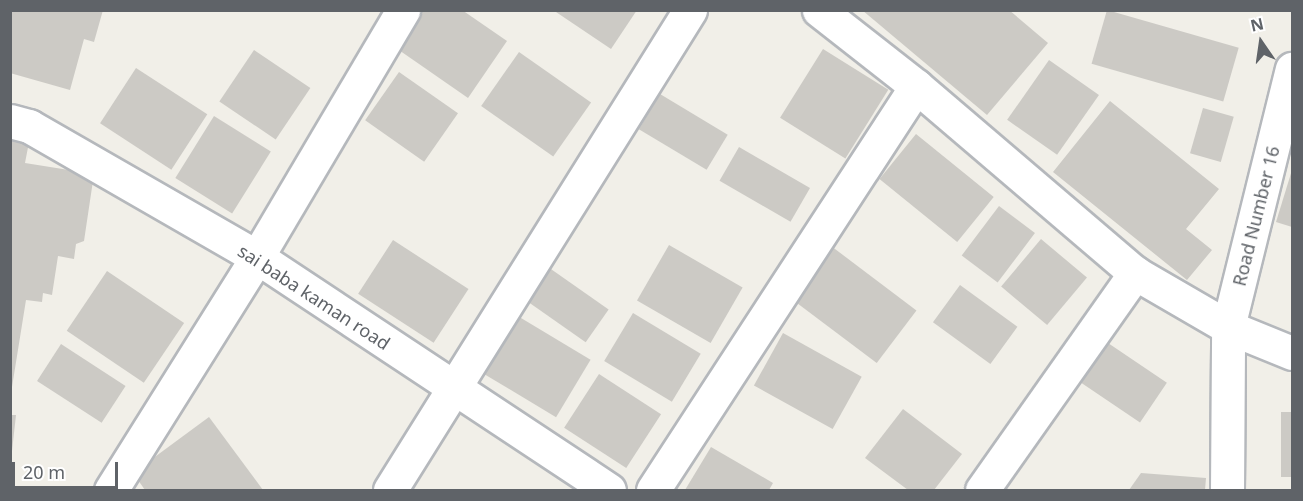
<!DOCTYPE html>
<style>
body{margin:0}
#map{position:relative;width:1303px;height:501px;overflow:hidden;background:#f1efe8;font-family:"Noto Sans",sans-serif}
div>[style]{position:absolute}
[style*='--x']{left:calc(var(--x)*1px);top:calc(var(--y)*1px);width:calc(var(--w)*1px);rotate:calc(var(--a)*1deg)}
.building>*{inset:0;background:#cccac5;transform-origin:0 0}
.roads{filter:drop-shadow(2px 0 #b5b8bc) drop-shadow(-2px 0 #b5b8bc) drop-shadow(0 2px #b5b8bc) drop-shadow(0 -2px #b5b8bc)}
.minor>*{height:33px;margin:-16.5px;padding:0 16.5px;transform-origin:16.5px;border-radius:16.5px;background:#fff}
span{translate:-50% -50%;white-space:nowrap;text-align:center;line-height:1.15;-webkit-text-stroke:6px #fff;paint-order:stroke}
.street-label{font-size:18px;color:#5f6368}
.frame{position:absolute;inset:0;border:12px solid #5f6368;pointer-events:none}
.north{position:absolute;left:1231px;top:12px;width:60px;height:60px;-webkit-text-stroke:4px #fff;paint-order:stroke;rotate:347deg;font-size:16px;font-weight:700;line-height:24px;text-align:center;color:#5f6368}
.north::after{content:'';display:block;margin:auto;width:21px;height:27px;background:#5f6368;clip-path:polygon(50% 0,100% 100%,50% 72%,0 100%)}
.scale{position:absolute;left:12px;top:462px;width:106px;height:27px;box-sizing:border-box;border:3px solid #5f6368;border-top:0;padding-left:8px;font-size:18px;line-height:21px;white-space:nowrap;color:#5f6368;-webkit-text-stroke:4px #fff;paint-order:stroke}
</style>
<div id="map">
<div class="building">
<div style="clip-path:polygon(10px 10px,103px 10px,94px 42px,84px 39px,70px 90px,10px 73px)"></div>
<div style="clip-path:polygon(423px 10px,462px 10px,507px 41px,468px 98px,396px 48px)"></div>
<div style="clip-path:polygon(553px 10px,637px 10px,611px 49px)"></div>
<div style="clip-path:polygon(862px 10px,1009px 10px,1048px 43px,987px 115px)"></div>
<div style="left:1107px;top:10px;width:137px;height:56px;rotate:16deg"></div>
<div style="left:823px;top:49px;width:77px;height:81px;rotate:32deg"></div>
<div style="left:254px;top:50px;width:68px;height:62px;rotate:34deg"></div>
<div style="left:519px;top:52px;width:88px;height:66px;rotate:35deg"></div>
<div style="left:1049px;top:60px;width:61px;height:73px;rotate:35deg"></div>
<div style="left:136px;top:68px;width:85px;height:66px;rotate:33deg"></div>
<div style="left:399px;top:72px;width:72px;height:59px;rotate:35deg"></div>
<div style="left:660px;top:94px;width:79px;height:41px;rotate:31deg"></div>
<div style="clip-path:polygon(1110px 101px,1219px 189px,1186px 229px,1212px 250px,1187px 280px,1053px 172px)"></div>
<div style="left:1203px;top:108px;width:32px;height:47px;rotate:16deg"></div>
<div style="left:214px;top:116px;width:67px;height:73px;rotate:32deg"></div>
<div style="clip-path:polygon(10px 134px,30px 137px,25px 163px,94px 174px,84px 241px,76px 244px,74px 259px,58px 256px,52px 295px,43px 293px,42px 302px,26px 300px,12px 387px)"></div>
<div style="left:916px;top:134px;width:100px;height:58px;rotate:39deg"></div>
<div style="left:739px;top:147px;width:82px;height:39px;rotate:30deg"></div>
<div style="clip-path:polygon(1292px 170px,1292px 227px,1276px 222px)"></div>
<div style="left:999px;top:206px;width:45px;height:62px;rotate:37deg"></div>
<div style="left:1041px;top:239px;width:60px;height:62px;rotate:40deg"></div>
<div style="left:393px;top:240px;width:90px;height:64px;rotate:33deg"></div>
<div style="left:669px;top:245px;width:85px;height:64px;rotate:30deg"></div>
<div style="left:831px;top:246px;width:107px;height:66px;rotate:37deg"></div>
<div style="left:548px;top:267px;width:74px;height:40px;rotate:35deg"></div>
<div style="left:107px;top:271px;width:93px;height:72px;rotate:34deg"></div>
<div style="left:960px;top:285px;width:71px;height:46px;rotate:36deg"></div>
<div style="left:633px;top:313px;width:79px;height:56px;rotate:31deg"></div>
<div style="left:516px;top:315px;width:87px;height:67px;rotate:31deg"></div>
<div style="left:783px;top:333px;width:90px;height:60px;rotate:29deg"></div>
<div style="left:1108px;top:343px;width:71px;height:48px;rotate:34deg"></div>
<div style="left:61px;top:344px;width:77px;height:44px;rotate:33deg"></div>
<div style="left:599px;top:374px;width:74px;height:64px;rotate:33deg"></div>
<div style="clip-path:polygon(903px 409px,962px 454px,934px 490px,908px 490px,865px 458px)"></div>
<div style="left:1281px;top:412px;width:11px;height:65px"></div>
<div style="clip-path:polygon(10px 415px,16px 415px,12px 451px,10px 451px)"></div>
<div style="clip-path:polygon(209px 417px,263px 490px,145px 490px,133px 473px)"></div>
<div style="clip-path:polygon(711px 447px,773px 483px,769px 490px,685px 490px)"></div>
<div style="clip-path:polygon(1141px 473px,1206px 478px,1205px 490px,1129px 490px)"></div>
</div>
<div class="roads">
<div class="minor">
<div style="--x:819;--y:10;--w:123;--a:38.1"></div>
<div style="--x:916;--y:86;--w:288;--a:40.5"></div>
<div style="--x:1135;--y:273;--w:108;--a:30.1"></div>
<div style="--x:1228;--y:327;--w:69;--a:22.1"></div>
<div style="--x:10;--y:121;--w:20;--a:15"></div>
<div style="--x:29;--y:126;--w:263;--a:29.9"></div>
<div style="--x:257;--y:257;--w:422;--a:33.5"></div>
<div style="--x:111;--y:490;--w:275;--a:-57.9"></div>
<div style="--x:257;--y:257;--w:287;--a:-59.4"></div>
<div style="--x:390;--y:490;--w:566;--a:-57.99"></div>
<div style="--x:653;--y:490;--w:482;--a:-56.9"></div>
<div style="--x:982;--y:490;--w:266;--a:-54.8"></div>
<div style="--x:1227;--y:490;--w:163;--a:-89.6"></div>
<div style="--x:1228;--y:327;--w:266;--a:-76.1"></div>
</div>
</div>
<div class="street-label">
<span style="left:1256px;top:216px;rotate:-76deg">Road Number 16</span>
<span style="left:314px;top:297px;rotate:33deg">sai baba kaman road</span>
</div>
<div class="frame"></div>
<div class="north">N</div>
<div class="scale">20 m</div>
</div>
